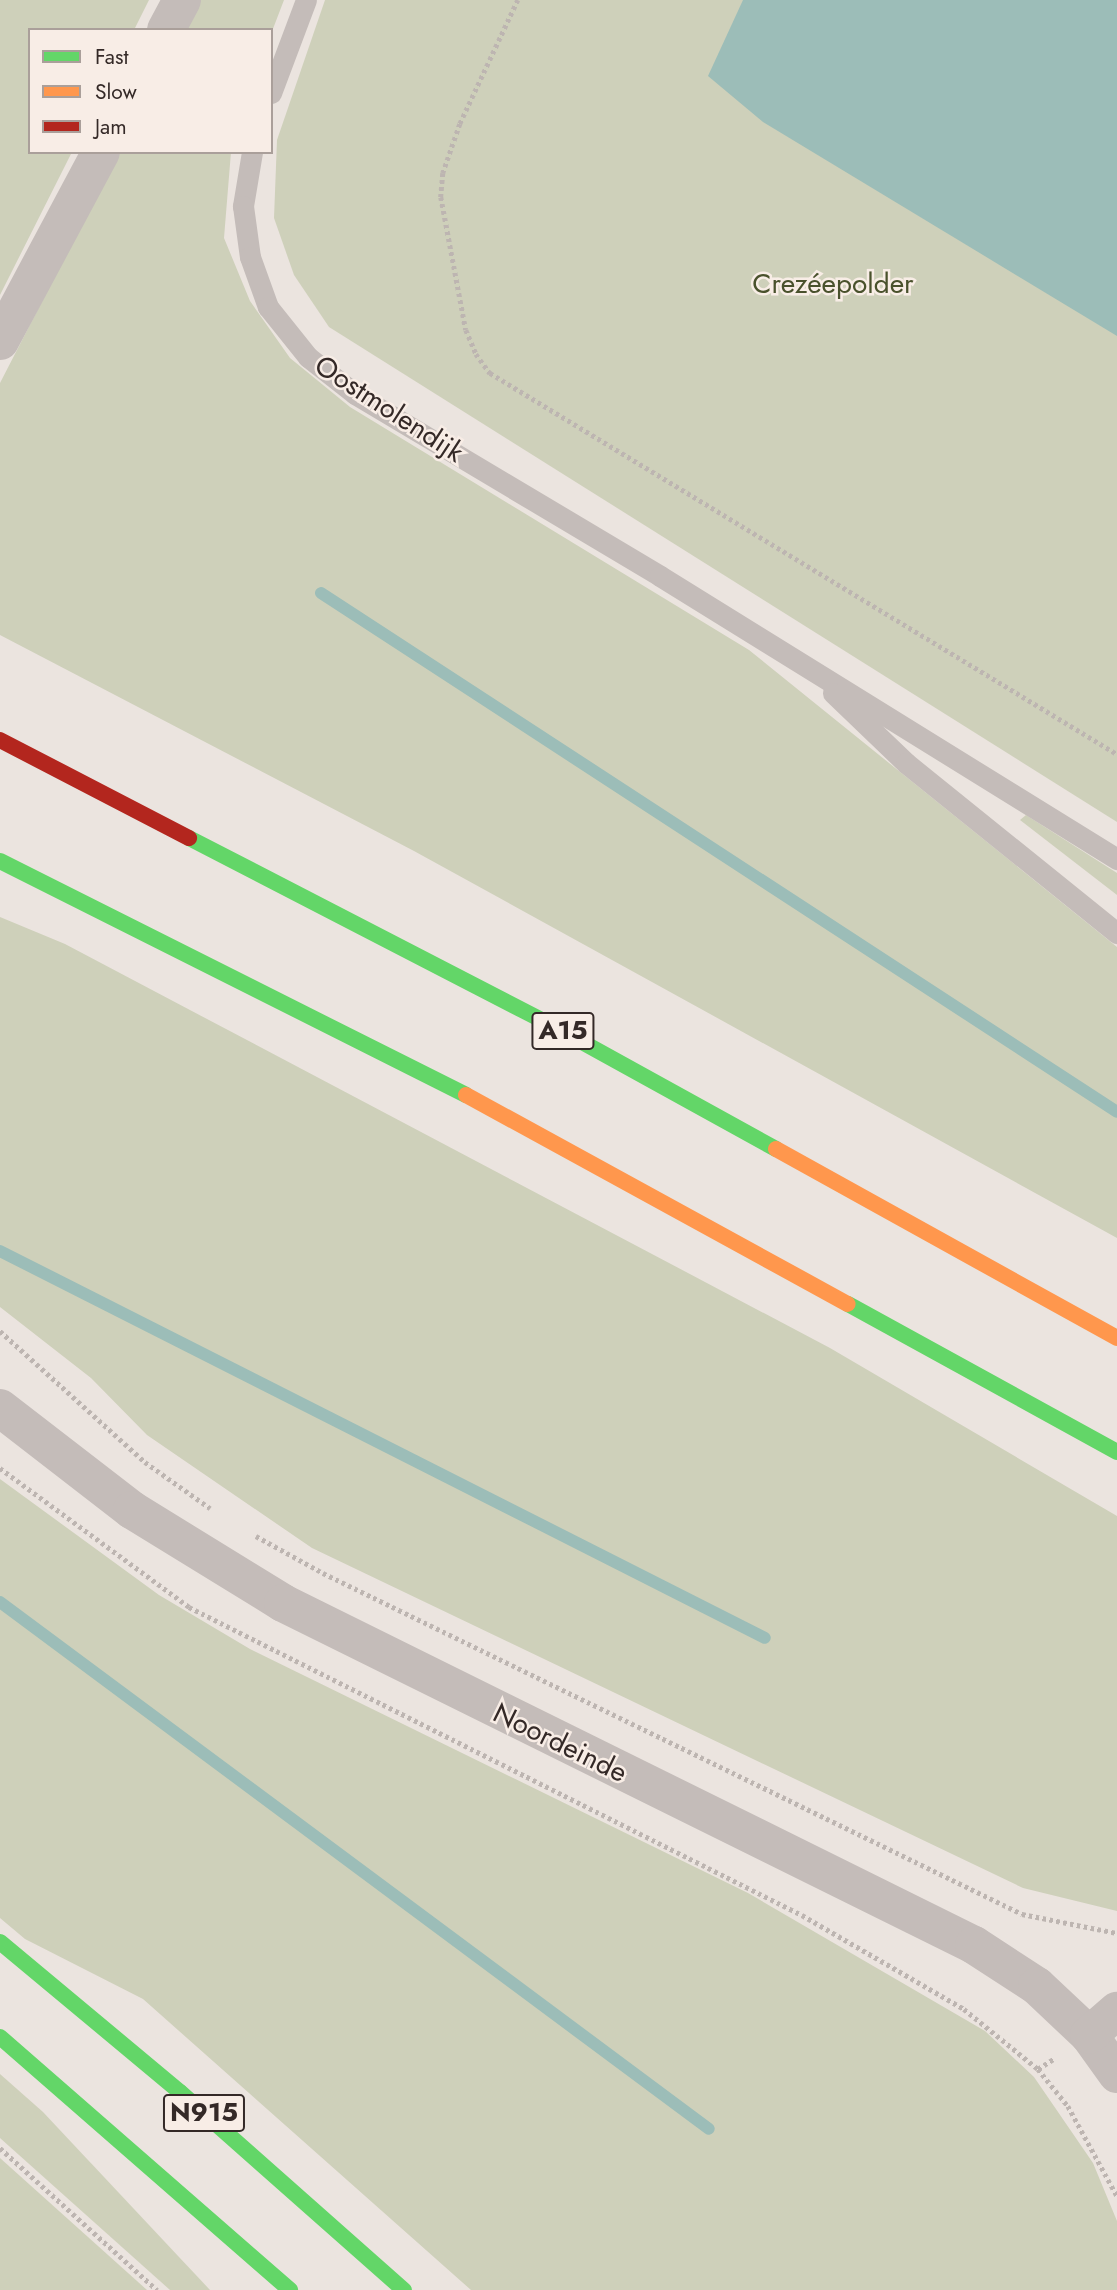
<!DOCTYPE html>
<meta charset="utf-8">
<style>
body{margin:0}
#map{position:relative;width:1117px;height:2290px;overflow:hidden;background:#ebe4df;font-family:Jost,sans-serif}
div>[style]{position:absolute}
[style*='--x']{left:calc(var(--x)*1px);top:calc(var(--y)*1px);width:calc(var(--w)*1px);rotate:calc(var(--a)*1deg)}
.green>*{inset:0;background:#ced0ba}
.water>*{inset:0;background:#9cbdb8}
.stream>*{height:12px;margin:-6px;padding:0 6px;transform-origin:6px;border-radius:6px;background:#9cbdb8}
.path>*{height:4.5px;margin-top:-2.25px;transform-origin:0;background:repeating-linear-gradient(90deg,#bdb5b1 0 3.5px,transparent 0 7px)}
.lane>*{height:21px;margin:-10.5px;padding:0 10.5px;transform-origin:10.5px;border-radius:10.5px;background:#c4bcb9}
.street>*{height:38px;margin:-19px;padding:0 19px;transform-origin:19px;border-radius:19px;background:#c4bcb9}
.fast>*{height:16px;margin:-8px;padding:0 8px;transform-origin:8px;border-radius:8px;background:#63d668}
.slow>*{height:16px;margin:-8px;padding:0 8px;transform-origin:8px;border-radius:8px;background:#ff974d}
.jam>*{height:16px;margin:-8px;padding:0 8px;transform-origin:8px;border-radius:8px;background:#b3261e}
span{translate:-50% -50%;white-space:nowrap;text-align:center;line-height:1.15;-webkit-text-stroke:5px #f8ede6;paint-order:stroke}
.shield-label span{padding:2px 5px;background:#f8ede6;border:2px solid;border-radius:5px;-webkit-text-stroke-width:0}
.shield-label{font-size:26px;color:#342927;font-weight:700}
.park-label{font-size:28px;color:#49512c}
.street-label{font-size:28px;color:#342927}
.legend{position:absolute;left:28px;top:28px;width:245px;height:126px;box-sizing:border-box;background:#f8ede6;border:2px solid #aa9f9a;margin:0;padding:9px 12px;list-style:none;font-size:21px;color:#342927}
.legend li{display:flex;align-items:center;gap:14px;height:35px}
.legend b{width:35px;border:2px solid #aa9f9a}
</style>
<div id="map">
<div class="green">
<div style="clip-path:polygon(0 0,149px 0,134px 30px,30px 30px,30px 152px,72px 152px,0 295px)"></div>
<div style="clip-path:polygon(197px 0,284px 0,271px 34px,271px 30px,182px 30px)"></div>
<div style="clip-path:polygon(325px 0,1117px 0,1117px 822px,329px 327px,294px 275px,274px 218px,277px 140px)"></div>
<div style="clip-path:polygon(119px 152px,231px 152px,224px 238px,250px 301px,290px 358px,350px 407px,749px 650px,1117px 947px,1117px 1238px,414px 851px,0 635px,0 383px)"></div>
<div style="clip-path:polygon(1026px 815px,1117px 873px,1117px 895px,1020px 820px)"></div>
<div style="clip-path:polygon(0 917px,65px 944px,830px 1348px,1117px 1516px,1117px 1911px,1023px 1888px,312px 1548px,147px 1435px,91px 1378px,0 1307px)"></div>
<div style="clip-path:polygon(0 1479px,159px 1595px,250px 1649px,748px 1893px,985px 2031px,1034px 2077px,1093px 2163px,1117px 2221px,1117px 2290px,471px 2290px,143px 1999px,25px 1939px,0 1918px)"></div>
<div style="clip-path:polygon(0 2074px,43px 2112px,210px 2290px,170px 2290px,0 2138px)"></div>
<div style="clip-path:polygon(0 2158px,147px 2290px,0 2290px)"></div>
</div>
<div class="water">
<div style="clip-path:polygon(743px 0,1117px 0,1117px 336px,763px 122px,708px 76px)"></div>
</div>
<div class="stream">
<div style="--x:321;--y:593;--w:950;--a:33.1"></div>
<div style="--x:0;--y:1251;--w:857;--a:26.83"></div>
<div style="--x:0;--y:1602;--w:883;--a:36.62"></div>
</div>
<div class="path">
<div style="--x:518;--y:0;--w:137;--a:115.1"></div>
<div style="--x:460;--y:124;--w:52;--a:109.1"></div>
<div style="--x:443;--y:173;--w:24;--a:95"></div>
<div style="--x:441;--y:197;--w:135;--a:79.4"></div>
<div style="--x:466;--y:330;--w:26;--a:67"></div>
<div style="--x:476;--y:354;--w:24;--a:54"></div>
<div style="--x:490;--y:373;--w:734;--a:31.29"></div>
<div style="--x:0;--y:1331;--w:195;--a:42.1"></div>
<div style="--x:145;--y:1462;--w:80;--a:35.3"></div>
<div style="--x:0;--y:1468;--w:235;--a:36.3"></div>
<div style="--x:189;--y:1607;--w:686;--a:26.68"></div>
<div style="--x:802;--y:1915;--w:187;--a:30.1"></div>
<div style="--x:964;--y:2009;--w:95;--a:39"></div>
<div style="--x:1038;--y:2069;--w:48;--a:51"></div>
<div style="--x:1068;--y:2106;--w:102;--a:61.4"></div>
<div style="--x:256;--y:1536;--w:77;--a:28.9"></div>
<div style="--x:323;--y:1573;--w:778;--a:26"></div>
<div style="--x:1022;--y:1914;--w:97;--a:11.3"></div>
<div style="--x:1038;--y:2069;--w:20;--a:-33"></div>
<div style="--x:0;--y:2148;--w:212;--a:42.1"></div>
</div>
<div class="lane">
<div style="--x:271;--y:93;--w:99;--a:-69.4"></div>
<div style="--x:252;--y:152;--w:55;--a:99.5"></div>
<div style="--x:243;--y:206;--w:51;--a:82.2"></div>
<div style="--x:250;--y:257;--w:53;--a:70.2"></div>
<div style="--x:268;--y:307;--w:64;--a:51.3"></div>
<div style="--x:308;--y:357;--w:60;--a:38.2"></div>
<div style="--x:355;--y:394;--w:355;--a:30.8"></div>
<div style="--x:660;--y:576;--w:538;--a:31.77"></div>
<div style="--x:833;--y:693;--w:101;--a:43.8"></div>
<div style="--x:906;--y:763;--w:271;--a:38.9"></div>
</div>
<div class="street">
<div style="--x:166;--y:30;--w:34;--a:-62"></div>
<div style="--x:0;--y:341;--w:214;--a:-61.9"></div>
<div style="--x:0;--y:1408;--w:167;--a:37.7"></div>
<div style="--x:132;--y:1510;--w:177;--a:31.6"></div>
<div style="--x:283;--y:1603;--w:771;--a:26.33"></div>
<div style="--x:974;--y:1945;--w:75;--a:33.1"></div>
<div style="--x:1037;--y:1986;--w:71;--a:43.3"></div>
<div style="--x:1089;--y:2035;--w:48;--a:54.3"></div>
<div style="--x:1089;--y:2035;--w:37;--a:-41"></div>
</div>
<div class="fast">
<div style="--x:189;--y:838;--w:399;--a:27.3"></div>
<div style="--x:544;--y:1021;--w:265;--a:28.9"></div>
<div style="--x:0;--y:861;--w:521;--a:26.66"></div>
<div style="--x:848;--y:1304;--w:307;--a:28.8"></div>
<div style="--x:0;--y:1942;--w:234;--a:39.8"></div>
<div style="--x:180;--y:2092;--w:299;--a:41.5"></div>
<div style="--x:0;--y:2037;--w:385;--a:41.1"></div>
</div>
<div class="slow">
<div style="--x:466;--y:1095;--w:435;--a:28.7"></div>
<div style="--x:776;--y:1149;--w:390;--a:29"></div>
</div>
<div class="jam">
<div style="--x:0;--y:740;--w:213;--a:27.4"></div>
</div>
<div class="shield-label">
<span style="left:563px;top:1031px">A15</span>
<span style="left:204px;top:2113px">N915</span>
</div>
<div class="park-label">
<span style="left:833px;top:284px">Crezéepolder</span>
</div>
<div class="street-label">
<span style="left:389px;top:409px;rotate:33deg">Oostmolendijk</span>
<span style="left:560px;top:1743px;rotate:26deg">Noordeinde</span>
</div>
<ul class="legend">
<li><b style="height:9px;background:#63d668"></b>Fast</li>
<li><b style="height:9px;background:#ff974d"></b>Slow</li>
<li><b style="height:9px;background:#b3261e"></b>Jam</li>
</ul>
</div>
